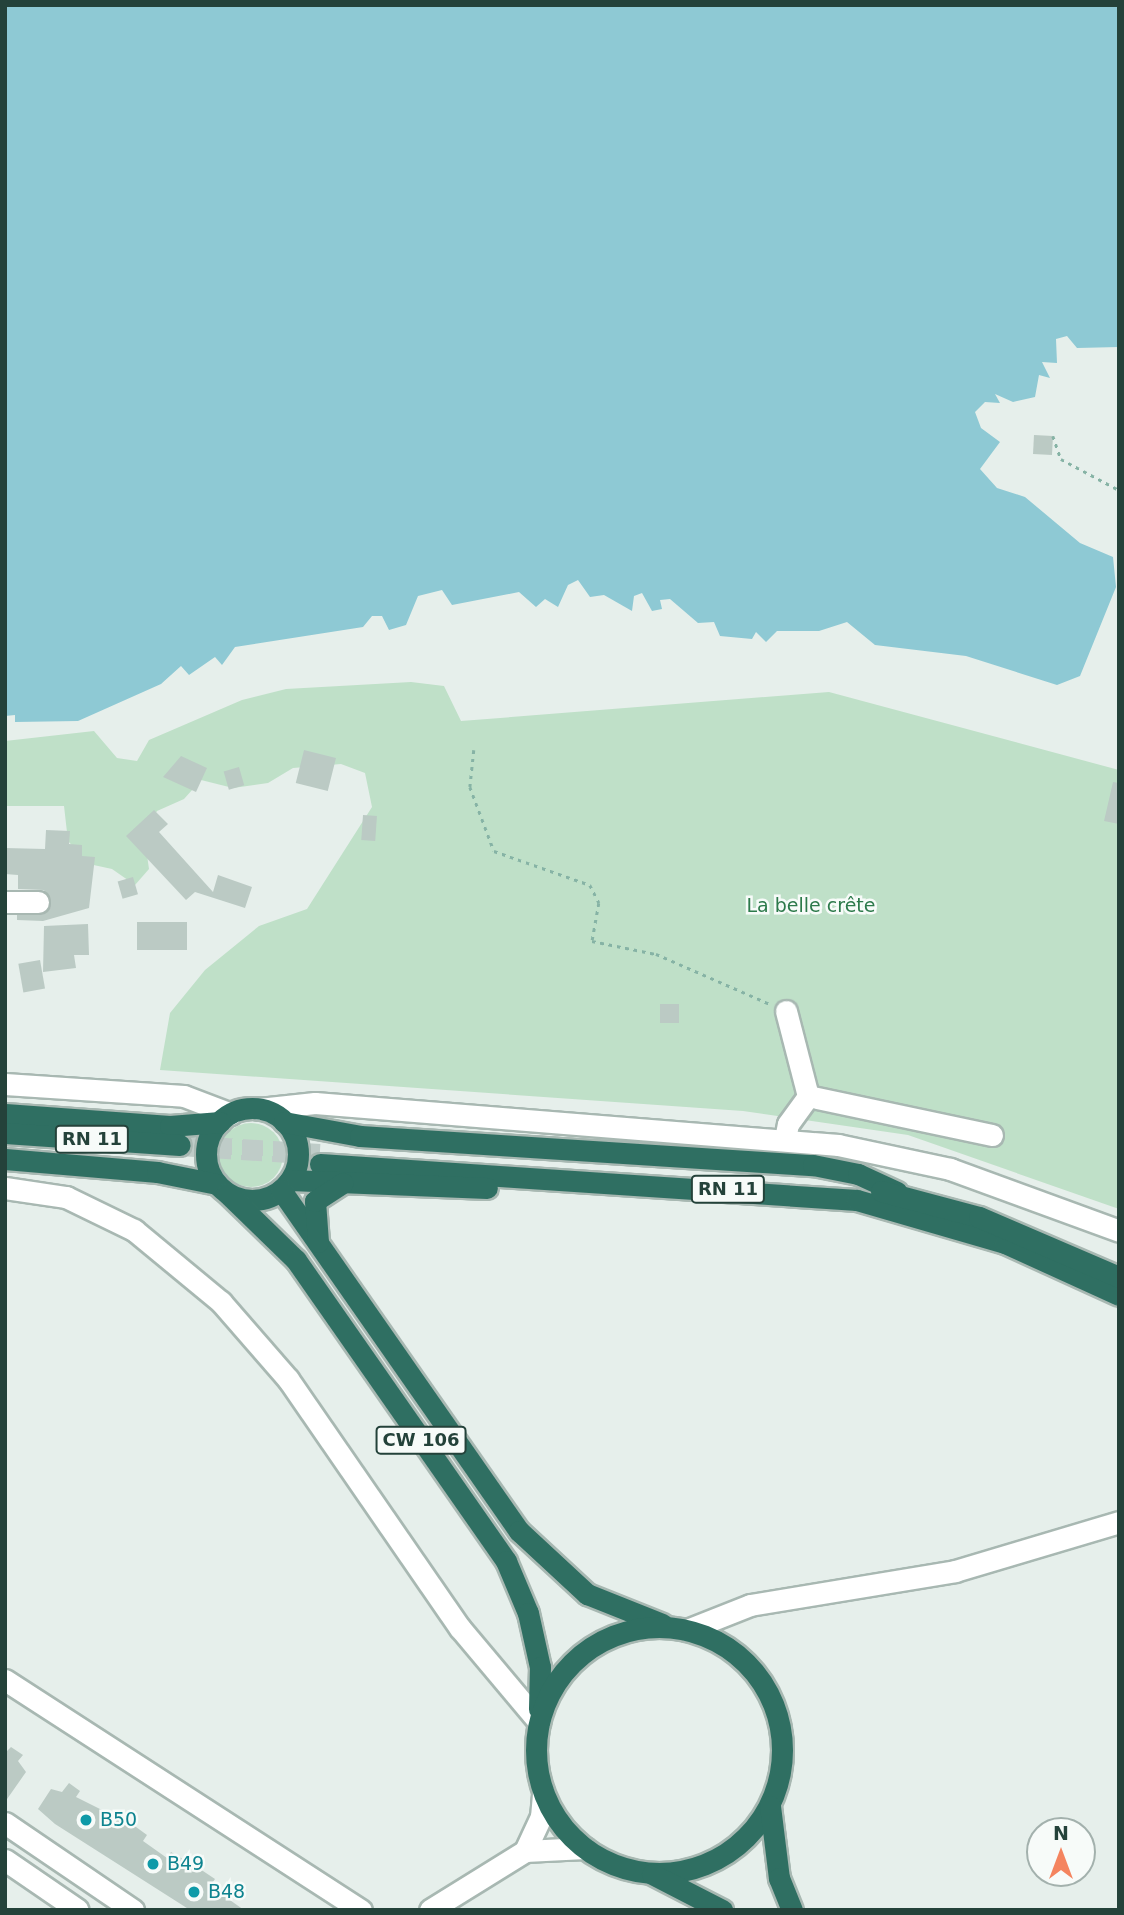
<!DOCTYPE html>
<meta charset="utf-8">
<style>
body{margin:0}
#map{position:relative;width:1124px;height:1915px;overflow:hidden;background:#e6efeb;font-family:"DejaVu Sans",sans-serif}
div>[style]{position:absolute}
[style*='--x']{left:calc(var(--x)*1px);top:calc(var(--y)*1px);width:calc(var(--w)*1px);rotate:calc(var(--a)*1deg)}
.green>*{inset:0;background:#bfe0c8}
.round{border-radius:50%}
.water>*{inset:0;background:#8ec9d4}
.building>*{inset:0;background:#bbcac4;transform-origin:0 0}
.highway-tunnel>*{height:21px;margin-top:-10.5px;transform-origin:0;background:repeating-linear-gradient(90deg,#bfccc8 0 21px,transparent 0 31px)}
.path>*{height:2.5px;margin-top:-1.25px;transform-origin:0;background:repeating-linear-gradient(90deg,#86b3a5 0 3.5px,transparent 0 8.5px)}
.roads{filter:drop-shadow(2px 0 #a8b8b2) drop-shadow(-2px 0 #a8b8b2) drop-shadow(0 2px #a8b8b2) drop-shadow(0 -2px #a8b8b2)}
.minor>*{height:21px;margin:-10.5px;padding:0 10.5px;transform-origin:10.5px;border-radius:10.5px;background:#fff}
.highway>*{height:21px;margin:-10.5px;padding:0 10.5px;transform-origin:10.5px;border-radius:10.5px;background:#2f6f62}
.highway>.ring{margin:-10.5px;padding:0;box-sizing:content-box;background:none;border:21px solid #2f6f62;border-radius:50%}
.dots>*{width:19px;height:19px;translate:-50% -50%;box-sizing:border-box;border:4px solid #f7fbf9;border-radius:50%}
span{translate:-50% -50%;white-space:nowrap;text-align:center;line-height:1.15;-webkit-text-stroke:5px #f7fbf9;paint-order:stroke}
.shield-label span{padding:2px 5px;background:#f7fbf9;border:2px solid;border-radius:5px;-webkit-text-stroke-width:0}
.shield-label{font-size:18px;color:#24423a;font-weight:700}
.park-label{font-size:19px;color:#2d7a4b}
.culture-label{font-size:19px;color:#0d838f}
.left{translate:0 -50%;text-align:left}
.frame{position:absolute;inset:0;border:7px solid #24423a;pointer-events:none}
.north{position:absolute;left:1026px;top:1817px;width:70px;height:70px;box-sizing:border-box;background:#f7fbf9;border:2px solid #a3b1ad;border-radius:50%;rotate:0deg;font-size:19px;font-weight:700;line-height:28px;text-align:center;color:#24423a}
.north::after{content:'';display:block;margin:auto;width:24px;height:32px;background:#f4845f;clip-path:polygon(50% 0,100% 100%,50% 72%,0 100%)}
</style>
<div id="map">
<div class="green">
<div style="clip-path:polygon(411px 682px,444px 686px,461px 721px,829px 692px,1119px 770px,1119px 1209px,908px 1135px,743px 1111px,160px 1070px,170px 1013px,205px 970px,259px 926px,307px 909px,372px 807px,365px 773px,341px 764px,293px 768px,268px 783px,233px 788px,201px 780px,184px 799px,157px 811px,144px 834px,149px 869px,135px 885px,112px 869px,89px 864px,68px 841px,64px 806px,5px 806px,5px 741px,94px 731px,117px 758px,137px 761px,149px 740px,242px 700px,286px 689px)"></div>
<div class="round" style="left:219px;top:1123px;width:64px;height:64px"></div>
</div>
<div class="water">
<div style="clip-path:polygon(5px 5px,1119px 5px,1119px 347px,1077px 348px,1067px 336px,1056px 339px,1057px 363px,1042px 362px,1050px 378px,1039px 375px,1035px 397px,1013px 402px,995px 394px,1000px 403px,985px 402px,975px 412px,981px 428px,1000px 442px,980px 469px,997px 488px,1025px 497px,1080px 543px,1113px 557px,1116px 587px,1080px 676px,1057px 685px,966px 656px,875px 645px,847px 622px,819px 631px,777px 631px,766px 642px,756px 632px,752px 639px,720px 636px,714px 622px,698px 623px,670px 599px,660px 600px,662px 609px,652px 611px,642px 593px,634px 596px,632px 611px,604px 595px,590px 597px,578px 580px,568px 585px,558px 607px,545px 599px,536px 607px,519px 592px,452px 605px,442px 590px,418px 596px,406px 625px,389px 630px,382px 616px,372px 616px,363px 627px,235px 647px,222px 665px,215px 657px,189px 675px,181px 666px,161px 684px,78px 721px,15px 722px,15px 715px,5px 716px)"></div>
</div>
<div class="building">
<div style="left:1034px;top:435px;width:19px;height:19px;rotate:3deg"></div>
<div style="left:304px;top:750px;width:33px;height:34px;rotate:14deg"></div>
<div style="clip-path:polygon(181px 756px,207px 768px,196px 792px,163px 777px)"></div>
<div style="left:239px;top:767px;width:19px;height:16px;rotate:74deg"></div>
<div style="clip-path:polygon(1113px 782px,1119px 783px,1119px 824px,1104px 821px)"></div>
<div style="clip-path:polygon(154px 810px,168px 824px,159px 832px,213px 892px,218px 875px,252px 887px,245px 908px,195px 892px,186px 900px,126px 836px)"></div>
<div style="left:363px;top:815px;width:14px;height:25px;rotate:4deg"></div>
<div style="clip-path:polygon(46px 830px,70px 831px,69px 844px,82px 845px,82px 856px,95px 857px,89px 908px,43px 921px,17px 920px,17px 915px,44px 914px,51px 901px,44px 890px,18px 889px,18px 875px,5px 874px,5px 848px,45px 849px)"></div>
<div style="left:133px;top:877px;width:18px;height:16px;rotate:74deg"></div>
<div style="left:137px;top:922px;width:50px;height:28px"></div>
<div style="clip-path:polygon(88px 924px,89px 955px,74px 955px,76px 968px,43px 972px,44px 926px)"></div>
<div style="left:40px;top:960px;width:29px;height:22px;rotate:80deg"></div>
<div style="left:660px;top:1004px;width:19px;height:19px"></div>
<div style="clip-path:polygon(11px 1747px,23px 1755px,18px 1761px,26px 1772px,5px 1802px,5px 1753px)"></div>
<div style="clip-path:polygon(69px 1783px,80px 1791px,76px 1797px,136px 1827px,147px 1835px,143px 1841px,167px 1858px,171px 1852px,203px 1871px,215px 1879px,210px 1886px,244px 1910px,190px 1910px,55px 1824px,38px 1809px,51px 1789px,62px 1792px)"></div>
</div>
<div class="highway-tunnel">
<div style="--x:180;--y:1145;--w:140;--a:3.7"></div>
</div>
<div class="path">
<div style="--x:1053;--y:436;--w:24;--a:71"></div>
<div style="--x:1061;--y:459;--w:66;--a:28.1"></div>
<div style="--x:474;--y:750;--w:37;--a:96"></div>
<div style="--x:470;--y:787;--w:68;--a:69.4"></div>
<div style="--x:494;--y:851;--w:102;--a:19.5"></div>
<div style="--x:590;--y:885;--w:20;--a:63"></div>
<div style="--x:599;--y:903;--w:39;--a:100"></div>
<div style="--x:592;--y:941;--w:65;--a:11.5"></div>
<div style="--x:656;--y:954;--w:124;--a:23.7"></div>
</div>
<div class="roads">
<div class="minor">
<div style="--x:5;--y:902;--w:33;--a:0"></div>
<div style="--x:786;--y:1011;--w:88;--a:75.5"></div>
<div style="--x:5;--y:1084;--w:179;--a:3.8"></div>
<div style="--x:184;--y:1096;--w:50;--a:21"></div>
<div style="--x:808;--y:1096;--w:188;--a:12"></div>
<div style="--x:259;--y:1109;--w:56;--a:-6.1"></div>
<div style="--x:315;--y:1103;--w:525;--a:4.59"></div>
<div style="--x:838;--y:1145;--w:115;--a:12.1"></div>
<div style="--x:950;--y:1169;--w:180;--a:20.1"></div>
<div style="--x:785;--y:1139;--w:15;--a:-79"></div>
<div style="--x:788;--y:1124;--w:34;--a:-54"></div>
<div style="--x:5;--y:1188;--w:62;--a:8.4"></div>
<div style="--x:66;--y:1197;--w:76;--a:25.9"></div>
<div style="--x:134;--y:1230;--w:113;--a:39.6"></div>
<div style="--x:221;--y:1302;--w:102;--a:49"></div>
<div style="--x:288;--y:1379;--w:303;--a:55.4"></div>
<div style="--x:460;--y:1628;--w:123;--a:50"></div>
<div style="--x:687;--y:1630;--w:68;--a:-21.6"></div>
<div style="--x:750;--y:1605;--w:208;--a:-9.4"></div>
<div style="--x:955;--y:1571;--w:171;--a:-16.6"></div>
<div style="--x:5;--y:1680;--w:424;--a:32.9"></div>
<div style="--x:5;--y:1823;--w:155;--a:34.2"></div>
<div style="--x:525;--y:1851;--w:38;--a:-65"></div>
<div style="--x:541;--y:1817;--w:25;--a:-85"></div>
<div style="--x:5;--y:1860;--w:88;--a:34.4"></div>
<div style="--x:430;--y:1910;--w:112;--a:-31.8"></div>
<div style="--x:525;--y:1851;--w:60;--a:-2.9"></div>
</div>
<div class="highway">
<div class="ring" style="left:206px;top:1108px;width:71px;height:71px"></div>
<div style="--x:5;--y:1114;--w:165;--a:4.2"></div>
<div style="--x:170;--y:1126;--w:50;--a:-4.6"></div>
<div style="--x:284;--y:1122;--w:77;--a:10.4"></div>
<div style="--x:360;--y:1136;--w:454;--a:3.7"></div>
<div style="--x:813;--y:1165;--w:46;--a:11.3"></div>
<div style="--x:858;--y:1174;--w:43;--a:24.8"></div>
<div style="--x:5;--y:1133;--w:175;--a:3.9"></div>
<div style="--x:5;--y:1159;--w:153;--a:4.9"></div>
<div style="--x:157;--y:1172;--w:61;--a:11.3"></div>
<div style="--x:320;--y:1164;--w:538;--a:3.84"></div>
<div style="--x:857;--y:1200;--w:154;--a:16.2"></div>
<div style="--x:1005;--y:1243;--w:125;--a:24.5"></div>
<div style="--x:290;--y:1180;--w:197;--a:2.3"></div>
<div style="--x:281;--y:1190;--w:416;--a:55.1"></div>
<div style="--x:519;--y:1531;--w:93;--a:42.8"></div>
<div style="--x:587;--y:1594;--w:81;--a:21.8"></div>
<div style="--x:881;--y:1191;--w:101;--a:14.9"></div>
<div style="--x:979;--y:1217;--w:152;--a:23.2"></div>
<div style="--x:227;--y:1193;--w:96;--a:44.2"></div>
<div style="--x:296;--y:1260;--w:367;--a:55.1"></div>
<div style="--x:506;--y:1561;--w:56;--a:67.1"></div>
<div style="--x:528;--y:1613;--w:55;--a:77.5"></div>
<div style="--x:540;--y:1667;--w:42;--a:91.4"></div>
<div style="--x:318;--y:1242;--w:41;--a:-94.2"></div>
<div style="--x:315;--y:1201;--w:33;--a:-33"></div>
<div class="ring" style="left:536px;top:1627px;width:225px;height:225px"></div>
<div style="--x:770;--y:1806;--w:73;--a:82.9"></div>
<div style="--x:779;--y:1878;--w:35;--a:68"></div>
<div style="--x:652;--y:1874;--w:79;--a:27.2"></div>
</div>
</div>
<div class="dots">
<div style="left:86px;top:1820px;background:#0f9aa8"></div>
<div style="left:153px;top:1864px;background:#0f9aa8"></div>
<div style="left:194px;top:1892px;background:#0f9aa8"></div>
</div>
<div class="shield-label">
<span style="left:92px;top:1139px">RN 11</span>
<span style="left:728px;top:1189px">RN 11</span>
<span style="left:421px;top:1440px">CW 106</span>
</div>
<div class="park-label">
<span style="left:811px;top:906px">La belle crête</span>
</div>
<div class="culture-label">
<span class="left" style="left:100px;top:1820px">B50</span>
<span class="left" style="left:167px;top:1864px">B49</span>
<span class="left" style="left:208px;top:1892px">B48</span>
</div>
<div class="frame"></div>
<div class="north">N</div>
</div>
